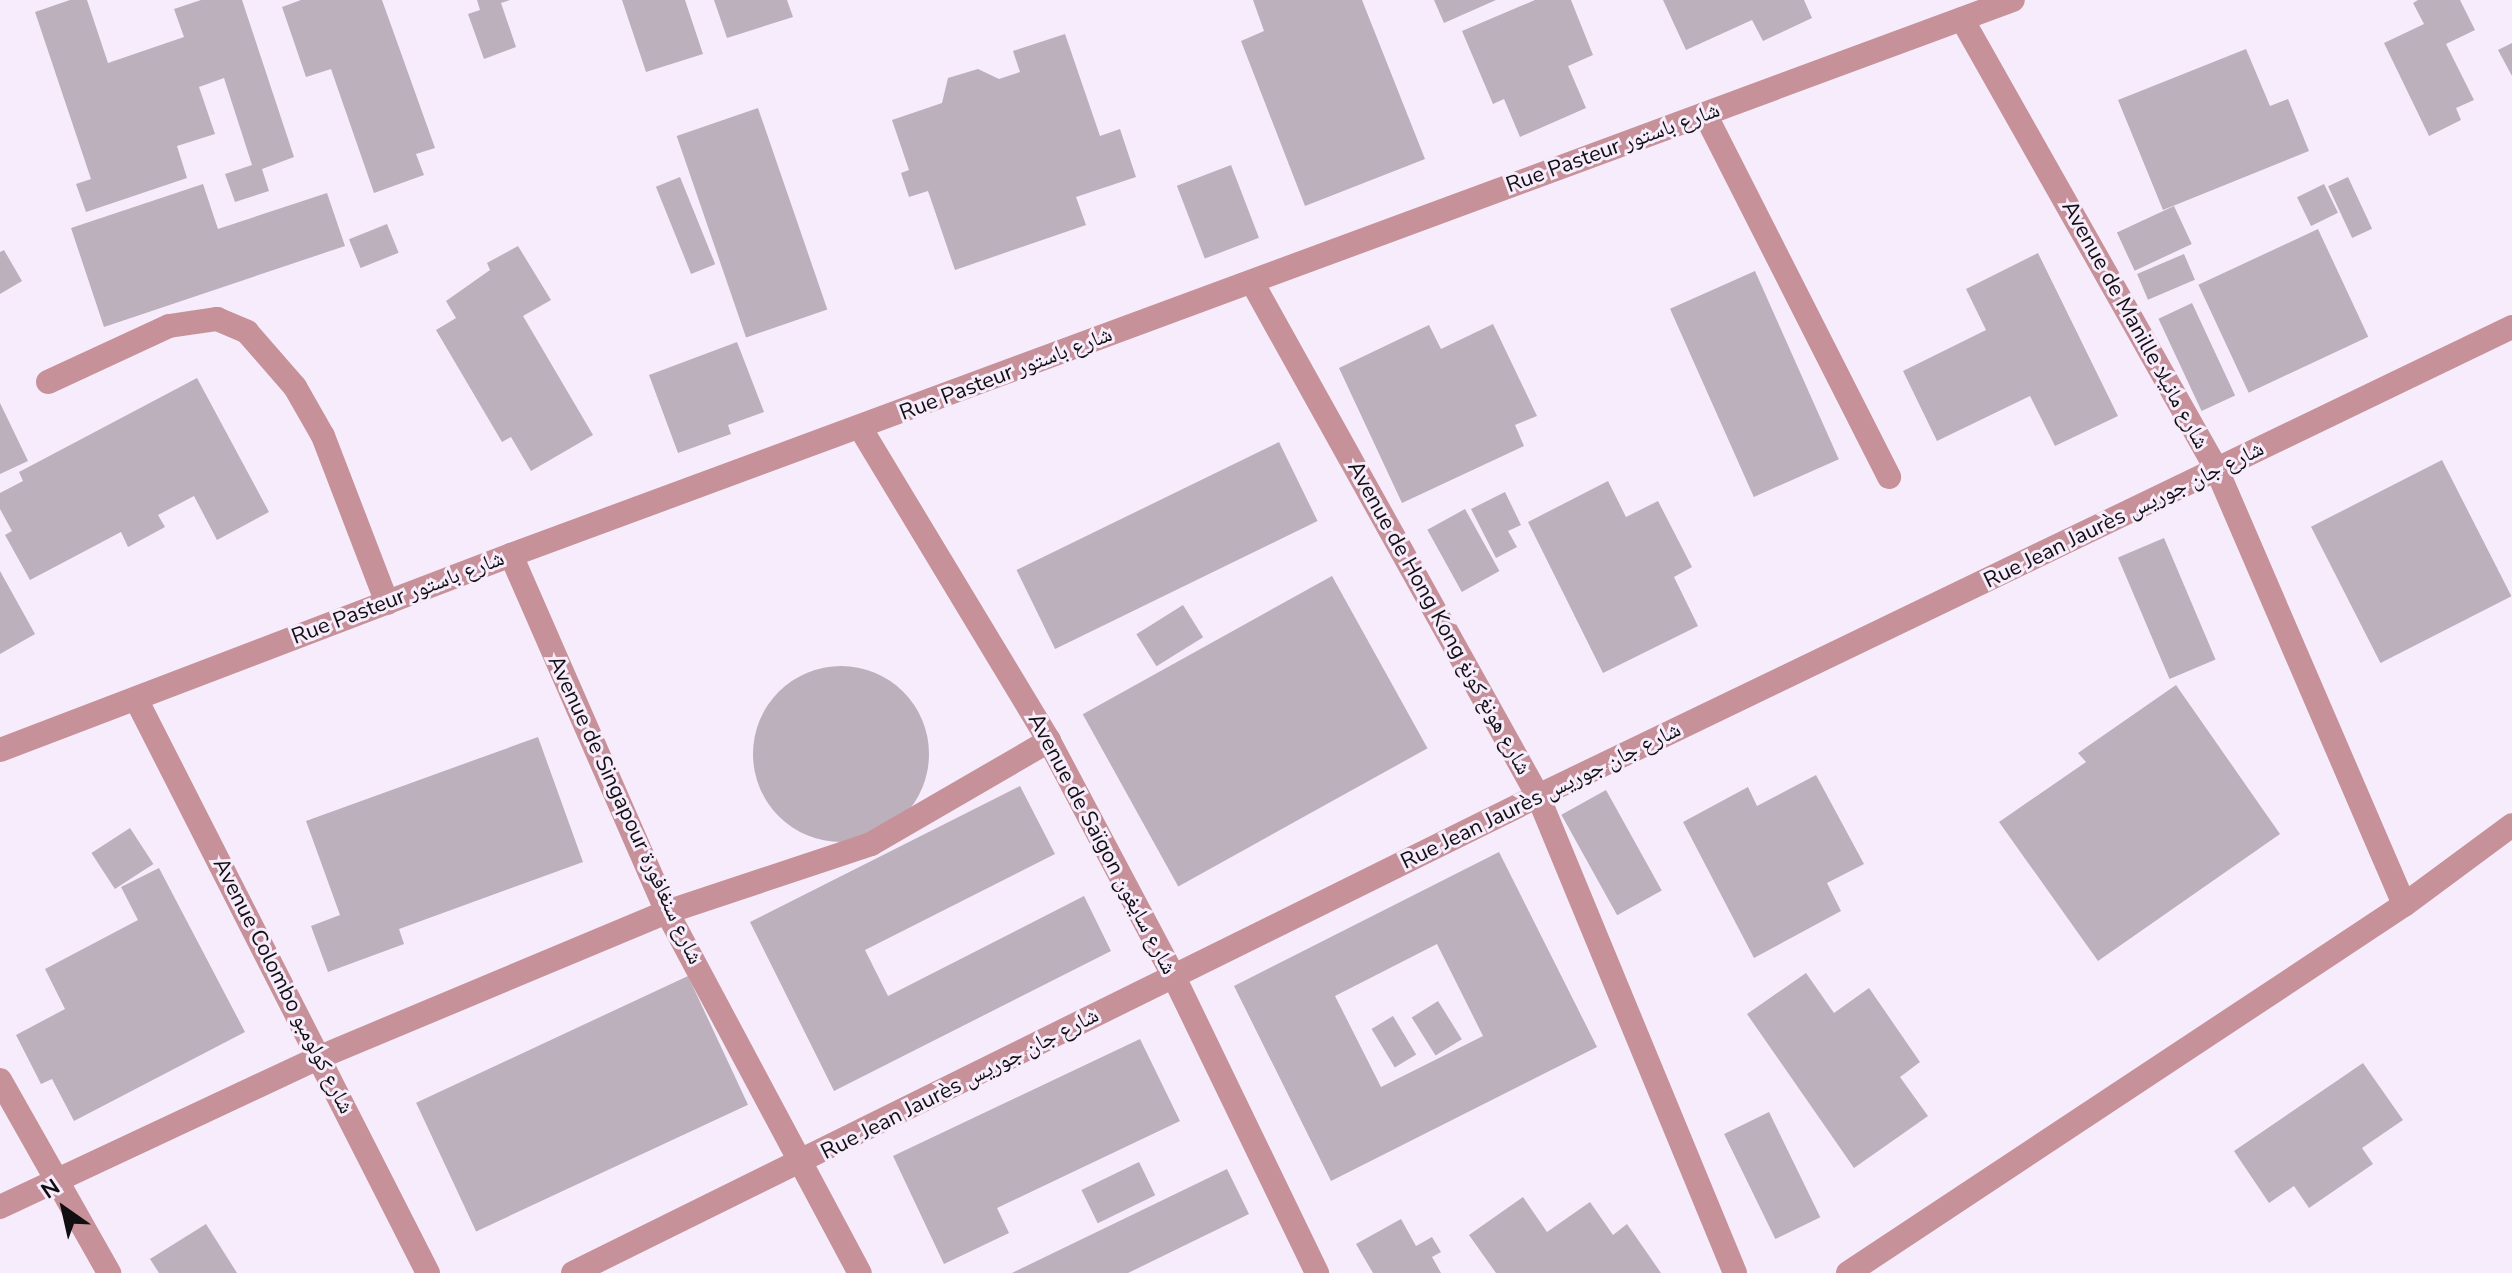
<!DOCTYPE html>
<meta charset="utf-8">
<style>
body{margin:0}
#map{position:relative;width:2512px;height:1273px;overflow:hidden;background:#f6ecfb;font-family:"Nunito Sans","Noto Naskh Arabic",sans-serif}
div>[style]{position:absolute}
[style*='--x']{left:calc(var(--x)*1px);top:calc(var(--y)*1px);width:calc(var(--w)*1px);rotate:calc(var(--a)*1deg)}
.building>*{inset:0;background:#bcb0bd;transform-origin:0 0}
.round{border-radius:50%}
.minor>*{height:24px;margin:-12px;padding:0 12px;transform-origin:12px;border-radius:12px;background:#c69198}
span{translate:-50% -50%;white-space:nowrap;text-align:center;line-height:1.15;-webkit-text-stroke:6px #f6ecfb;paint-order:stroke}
.street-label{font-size:22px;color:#120f13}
.north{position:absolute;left:24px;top:1169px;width:80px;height:80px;-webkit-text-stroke:6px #f6ecfb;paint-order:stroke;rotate:326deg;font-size:22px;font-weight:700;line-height:32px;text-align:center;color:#120f13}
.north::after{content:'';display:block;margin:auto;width:28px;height:36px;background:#120f13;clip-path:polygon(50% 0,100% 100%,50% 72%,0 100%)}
</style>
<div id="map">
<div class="building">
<div style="clip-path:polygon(70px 0,87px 0,108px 63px,184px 37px,174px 9px,201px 0,242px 0,294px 157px,262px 169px,269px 191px,235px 202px,225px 174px,252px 165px,224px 78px,199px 87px,215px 134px,177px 146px,187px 178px,86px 212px,76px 184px,91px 179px,35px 12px)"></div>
<div style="clip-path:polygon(301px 0,382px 0,435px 148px,416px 154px,424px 175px,374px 193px,331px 69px,306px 77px,282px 7px)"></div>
<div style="clip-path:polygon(477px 0,510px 0,501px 3px,516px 47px,484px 59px,468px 14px,480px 10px)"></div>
<div style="clip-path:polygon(622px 0,685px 0,703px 54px,646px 72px)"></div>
<div style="clip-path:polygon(714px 0,787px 0,793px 17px,727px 38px)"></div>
<div style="clip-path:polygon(1253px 0,1362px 0,1425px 159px,1305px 206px,1241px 41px,1264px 31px)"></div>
<div style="clip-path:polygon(1434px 0,1496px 0,1444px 23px)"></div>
<div style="clip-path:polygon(1535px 0,1571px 0,1593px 55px,1568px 66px,1586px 108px,1520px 137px,1504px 99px,1493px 104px,1462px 31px)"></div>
<div style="clip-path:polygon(1663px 0,1804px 0,1812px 18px,1763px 41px,1752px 20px,1686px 50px)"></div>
<div style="clip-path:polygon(2418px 0,2460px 0,2475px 30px,2446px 44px,2474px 100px,2456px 108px,2461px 120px,2429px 136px,2384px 43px,2424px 24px,2413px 3px)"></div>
<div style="clip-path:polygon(1065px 34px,1100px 136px,1120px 129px,1136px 177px,1076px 197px,1086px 225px,955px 270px,928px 191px,909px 197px,901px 173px,909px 170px,892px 120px,942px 103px,948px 78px,978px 69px,999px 79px,1020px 72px,1013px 51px)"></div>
<div style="clip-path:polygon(2512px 43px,2512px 76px,2498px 50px)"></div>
<div style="clip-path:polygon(2246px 49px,2270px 106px,2288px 99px,2309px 151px,2163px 210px,2118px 100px)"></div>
<div style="left:758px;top:108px;width:213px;height:86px;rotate:71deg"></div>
<div style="left:1231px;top:165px;width:78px;height:58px;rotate:69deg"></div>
<div style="left:680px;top:177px;width:94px;height:26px;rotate:68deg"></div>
<div style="left:2348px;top:177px;width:57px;height:22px;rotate:65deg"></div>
<div style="clip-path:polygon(203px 184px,218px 229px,327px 193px,345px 246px,104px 327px,71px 228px)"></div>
<div style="left:2324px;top:184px;width:32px;height:30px;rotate:64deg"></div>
<div style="left:2174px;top:206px;width:42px;height:63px;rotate:65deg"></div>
<div style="left:387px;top:224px;width:31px;height:41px;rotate:68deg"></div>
<div style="left:2318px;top:229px;width:119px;height:132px;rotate:65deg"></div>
<div style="clip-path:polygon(518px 246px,551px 300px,523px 316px,593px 435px,531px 471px,511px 437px,502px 442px,436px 330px,456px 318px,446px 301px,490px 270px,487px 263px)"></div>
<div style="clip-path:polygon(4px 250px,22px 281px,0 294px,0 252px)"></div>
<div style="clip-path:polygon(2038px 253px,2118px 416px,2055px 446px,2030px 396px,1937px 441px,1903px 371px,1986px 330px,1966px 289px)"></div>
<div style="left:2184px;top:254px;width:28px;height:51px;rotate:67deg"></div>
<div style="left:1755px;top:271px;width:206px;height:93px;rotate:66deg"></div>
<div style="left:2192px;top:303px;width:102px;height:37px;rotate:65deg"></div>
<div style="clip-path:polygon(1493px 324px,1537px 416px,1515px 425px,1524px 446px,1402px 503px,1339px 368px,1429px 325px,1441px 349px)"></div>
<div style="clip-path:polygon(737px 342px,764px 412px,728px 425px,731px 434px,678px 453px,649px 375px)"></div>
<div style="clip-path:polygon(197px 378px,269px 512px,217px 540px,194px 496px,158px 515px,165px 527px,128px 547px,121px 532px,30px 580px,5px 535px,12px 531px,0 509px,0 493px,23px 481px,19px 472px)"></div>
<div style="clip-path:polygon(0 403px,28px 461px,0 474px)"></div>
<div style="left:1279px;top:442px;width:88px;height:292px;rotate:64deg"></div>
<div style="left:2442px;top:460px;width:153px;height:147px;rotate:63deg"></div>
<div style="clip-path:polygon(1608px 481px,1626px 517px,1658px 501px,1692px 567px,1674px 577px,1698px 626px,1603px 673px,1528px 522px)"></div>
<div style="clip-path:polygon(1505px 492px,1521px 525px,1508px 531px,1517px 547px,1496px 558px,1471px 509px)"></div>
<div style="left:1465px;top:509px;width:71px;height:43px;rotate:61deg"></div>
<div style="left:2164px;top:538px;width:132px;height:50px;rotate:67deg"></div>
<div style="clip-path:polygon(0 571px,35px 634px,0 654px)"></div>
<div style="left:1332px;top:576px;width:197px;height:285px;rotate:61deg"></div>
<div style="left:1183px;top:605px;width:38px;height:55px;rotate:58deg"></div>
<div class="round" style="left:753px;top:666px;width:176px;height:176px"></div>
<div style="clip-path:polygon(2176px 685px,2280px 834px,2098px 961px,1999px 822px,2086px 762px,2078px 753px)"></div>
<div style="clip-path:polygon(538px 737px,583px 862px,399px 929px,404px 944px,328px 972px,311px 926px,340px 915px,306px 821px)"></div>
<div style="clip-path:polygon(1816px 775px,1864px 864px,1827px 883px,1841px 911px,1754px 958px,1683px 822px,1748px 787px,1757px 806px)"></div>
<div style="clip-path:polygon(1020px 786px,1055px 854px,865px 950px,888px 996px,1084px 896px,1111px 951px,834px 1091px,750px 922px)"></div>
<div style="left:1606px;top:790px;width:115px;height:51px;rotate:61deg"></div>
<div style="left:130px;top:828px;width:43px;height:46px;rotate:57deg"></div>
<div style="clip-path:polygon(evenodd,1499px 852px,1597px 1047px,1331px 1181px,1234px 986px,1499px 852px,1437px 944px,1483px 1036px,1381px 1087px,1335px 996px,1437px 944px)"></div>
<div style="clip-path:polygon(159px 868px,245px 1032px,74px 1121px,52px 1079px,41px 1084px,16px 1035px,65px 1009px,45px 969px,138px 920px,121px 887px)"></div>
<div style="clip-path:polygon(1806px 973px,1834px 1013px,1869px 988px,1920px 1062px,1900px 1077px,1928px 1116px,1854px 1168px,1747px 1014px)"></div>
<div style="left:688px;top:976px;width:142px;height:300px;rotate:65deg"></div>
<div style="left:1438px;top:1001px;width:45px;height:31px;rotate:58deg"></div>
<div style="left:1393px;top:1016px;width:45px;height:25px;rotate:59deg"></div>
<div style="clip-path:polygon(1140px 1039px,1180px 1121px,997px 1208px,1009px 1233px,944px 1264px,893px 1156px)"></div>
<div style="clip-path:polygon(2363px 1063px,2403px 1120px,2362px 1148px,2373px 1164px,2309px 1208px,2294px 1186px,2269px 1203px,2234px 1151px)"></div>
<div style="left:1769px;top:1112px;width:117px;height:50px;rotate:64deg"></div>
<div style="left:1139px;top:1162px;width:37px;height:64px;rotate:64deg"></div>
<div style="clip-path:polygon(1227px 1169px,1249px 1214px,1128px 1273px,1012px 1273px)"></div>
<div style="clip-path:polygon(1523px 1197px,1547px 1232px,1590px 1202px,1613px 1235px,1627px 1224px,1661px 1273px,1496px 1273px,1469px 1235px)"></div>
<div style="clip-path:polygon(1401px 1219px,1416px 1246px,1432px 1237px,1441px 1252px,1432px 1257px,1441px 1273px,1373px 1273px,1356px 1244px)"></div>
<div style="clip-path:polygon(206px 1224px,237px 1273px,159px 1273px,150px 1259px)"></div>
</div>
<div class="minor">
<div style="--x:1962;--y:19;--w:518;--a:60.52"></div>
<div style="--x:2217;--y:470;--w:473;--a:66.7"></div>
<div style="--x:1705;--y:114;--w:407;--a:63.1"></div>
<div style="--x:1252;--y:282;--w:588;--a:60.91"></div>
<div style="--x:1538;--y:796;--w:516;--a:67.56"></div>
<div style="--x:48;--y:382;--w:133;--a:-24.8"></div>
<div style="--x:169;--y:326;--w:49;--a:-8.3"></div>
<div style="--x:217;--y:319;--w:33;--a:23"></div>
<div style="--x:247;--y:332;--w:73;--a:48.9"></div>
<div style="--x:295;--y:387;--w:56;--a:60.3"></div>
<div style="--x:323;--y:436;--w:179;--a:69"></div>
<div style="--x:861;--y:429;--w:364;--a:58.9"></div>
<div style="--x:1049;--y:741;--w:267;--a:62.1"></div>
<div style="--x:1174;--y:977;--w:329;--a:64.2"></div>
<div style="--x:511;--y:555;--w:390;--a:66.4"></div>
<div style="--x:667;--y:912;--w:409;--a:61.9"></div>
<div style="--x:136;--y:699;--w:644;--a:63.04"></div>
<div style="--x:0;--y:750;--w:547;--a:-20.89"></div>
<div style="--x:511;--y:555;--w:1601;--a:-20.28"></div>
<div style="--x:0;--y:1080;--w:222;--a:60.5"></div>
<div style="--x:0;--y:1207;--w:353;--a:-25.1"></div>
<div style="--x:320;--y:1057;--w:376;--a:-22.7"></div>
<div style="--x:667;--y:912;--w:215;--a:-18.4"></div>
<div style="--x:871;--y:844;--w:206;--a:-30.1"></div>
<div style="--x:573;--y:1273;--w:1076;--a:-26.3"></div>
<div style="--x:1538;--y:796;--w:1081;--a:-25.71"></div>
<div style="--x:1848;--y:1273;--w:667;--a:-33.5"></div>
<div style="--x:2404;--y:905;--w:134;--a:-36.5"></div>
</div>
<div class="street-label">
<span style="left:1613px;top:148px;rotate:-20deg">Rue Pasteur شارع باستور</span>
<span style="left:2135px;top:325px;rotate:61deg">Avenue de Manille شارع مانيلا</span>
<span style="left:1006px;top:374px;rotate:-21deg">Rue Pasteur شارع باستور</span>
<span style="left:2124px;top:515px;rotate:-26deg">Rue Jean Jaurès شارع جان جوريس</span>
<span style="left:398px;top:598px;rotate:-21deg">Rue Pasteur شارع باستور</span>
<span style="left:1439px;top:618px;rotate:61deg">Avenue de Hong Kong شارع هونغ كونغ</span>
<span style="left:1541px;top:796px;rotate:-26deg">Rue Jean Jaurès شارع جان جوريس</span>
<span style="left:625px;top:810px;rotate:65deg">Avenue de Singapour شارع سنغافورة</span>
<span style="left:1102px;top:844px;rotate:62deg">Avenue de Saïgon شارع سايغون</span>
<span style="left:283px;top:986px;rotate:63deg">Avenue Colombo شارع كولومبو</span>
<span style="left:960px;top:1084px;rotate:-27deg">Rue Jean Jaurès شارع جان جوريس</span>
</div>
<div class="north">N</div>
</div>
